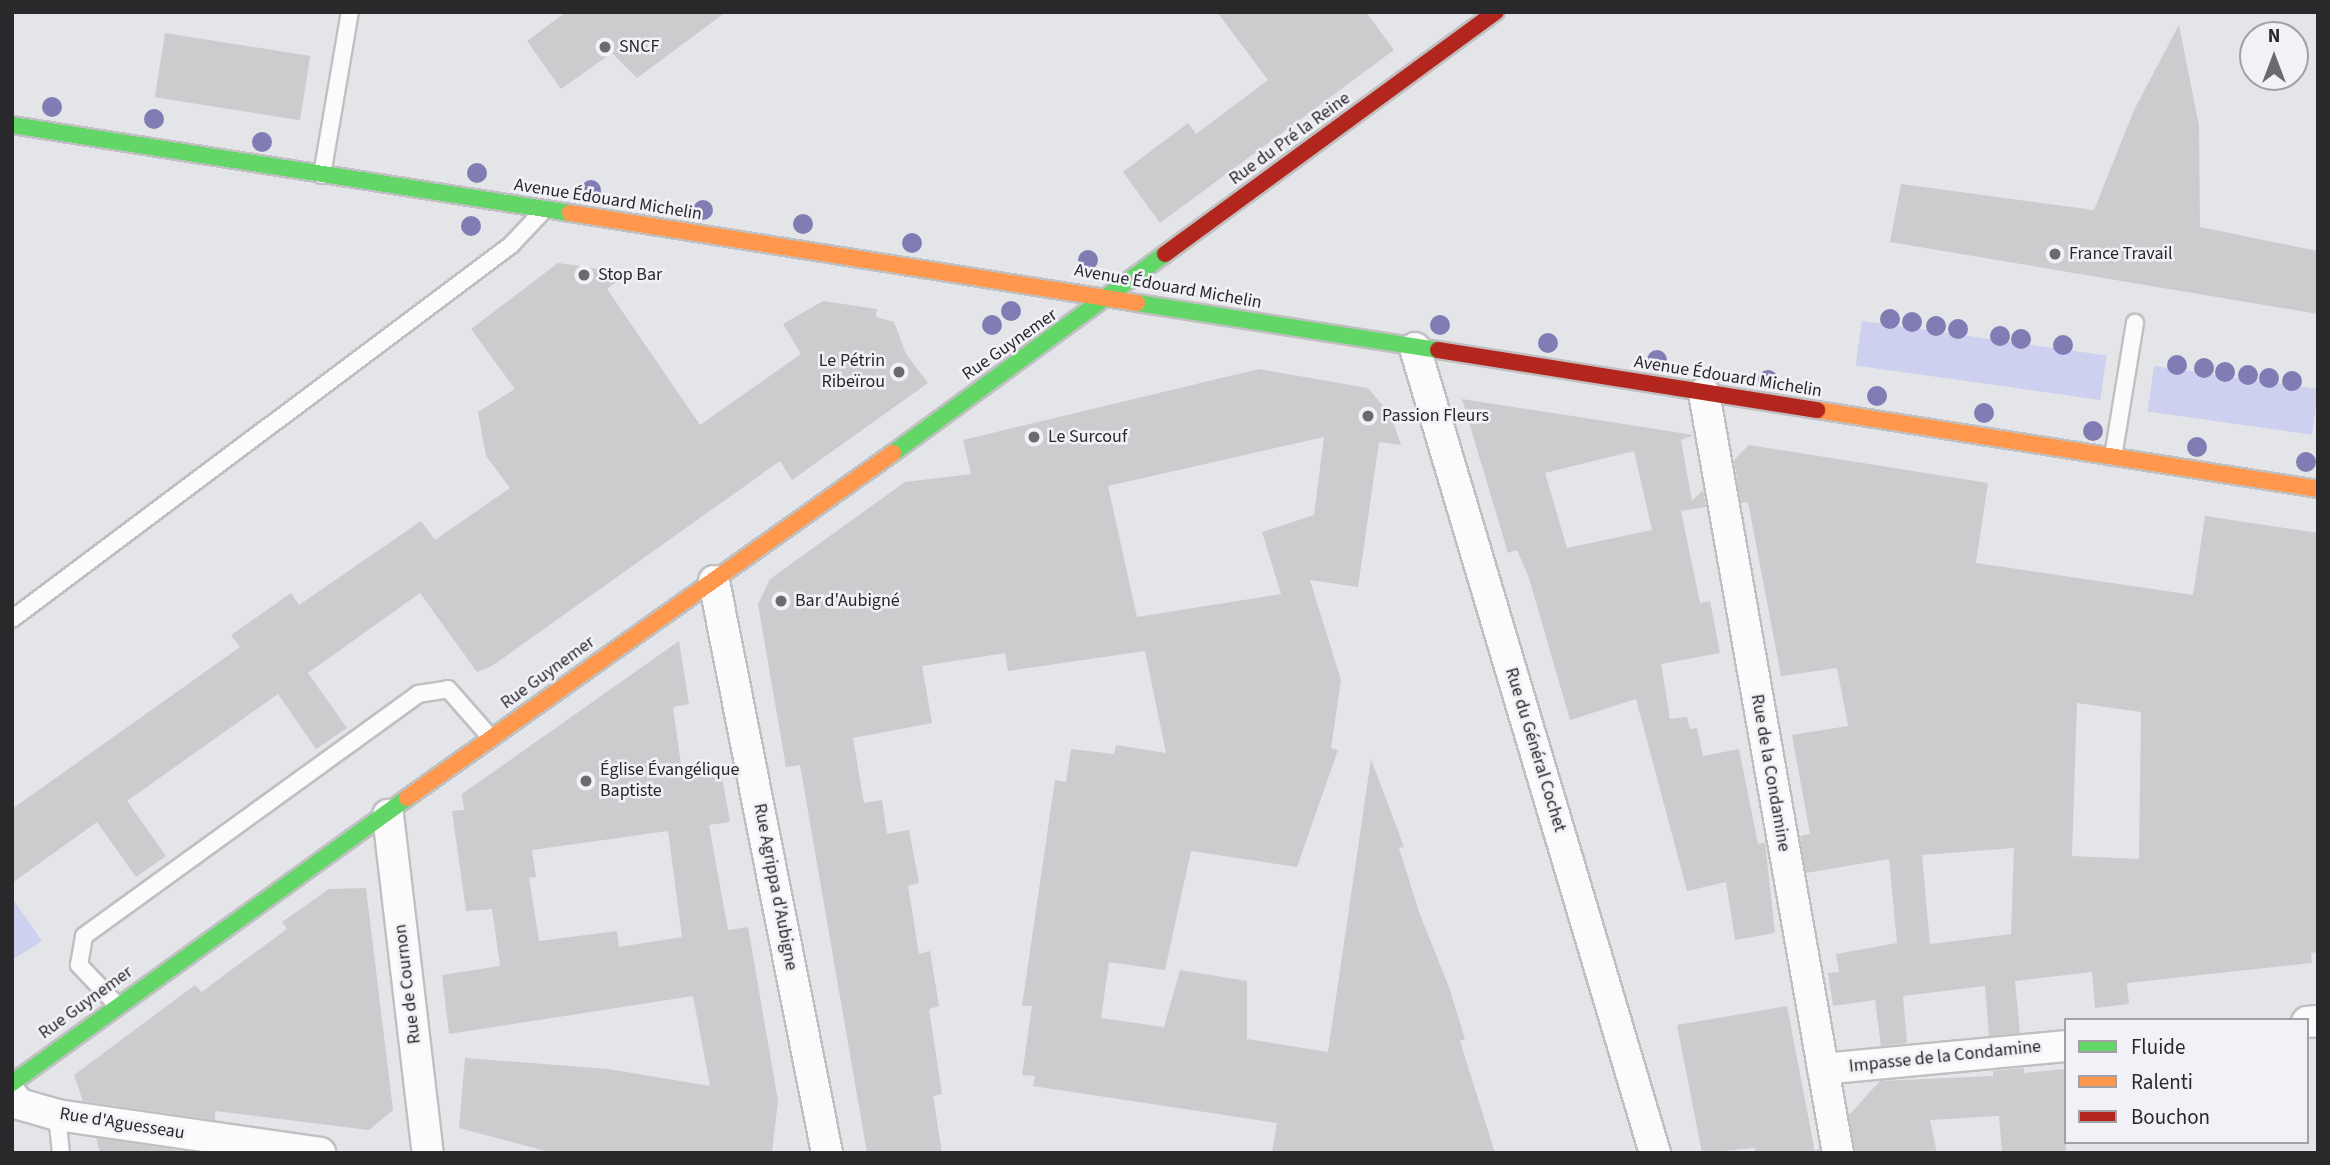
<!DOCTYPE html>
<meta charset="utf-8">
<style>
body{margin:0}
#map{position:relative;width:2330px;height:1165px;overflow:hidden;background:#e4e5e8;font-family:"Source Sans 3",sans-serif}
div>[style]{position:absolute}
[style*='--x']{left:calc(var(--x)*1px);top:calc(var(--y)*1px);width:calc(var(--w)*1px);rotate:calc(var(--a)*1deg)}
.green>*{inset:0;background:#cdd0ef;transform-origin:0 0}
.building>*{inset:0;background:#cccccf;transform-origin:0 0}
.roads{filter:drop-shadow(2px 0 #c0c0c2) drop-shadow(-2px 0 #c0c0c2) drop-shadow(0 2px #c0c0c2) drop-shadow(0 -2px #c0c0c2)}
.lane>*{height:16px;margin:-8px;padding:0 8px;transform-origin:8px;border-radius:8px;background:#fbfbfc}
.street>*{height:30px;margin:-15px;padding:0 15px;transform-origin:15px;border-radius:15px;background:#fbfbfc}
.fast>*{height:16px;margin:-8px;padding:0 8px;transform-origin:8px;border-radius:8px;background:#63d668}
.slow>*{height:16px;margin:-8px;padding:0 8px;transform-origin:8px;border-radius:8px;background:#ff974d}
.jam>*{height:16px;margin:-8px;padding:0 8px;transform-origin:8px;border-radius:8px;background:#b3261e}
.trees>*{width:20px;height:20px;margin:-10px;border-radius:50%;background:#827cb4}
.dots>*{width:19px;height:19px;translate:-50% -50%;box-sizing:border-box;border:4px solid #f1f1f7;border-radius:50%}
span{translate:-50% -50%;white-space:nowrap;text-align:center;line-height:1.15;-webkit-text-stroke:5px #f1f1f7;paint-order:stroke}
.poi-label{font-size:18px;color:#29292b}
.left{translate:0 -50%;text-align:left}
.right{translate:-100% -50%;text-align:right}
.street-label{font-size:18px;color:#29292b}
.frame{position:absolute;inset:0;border:14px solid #29292b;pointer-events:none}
.legend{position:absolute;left:2064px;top:1018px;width:245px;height:126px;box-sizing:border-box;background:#f1f1f7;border:2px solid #a1a1a5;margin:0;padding:9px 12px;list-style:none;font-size:21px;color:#29292b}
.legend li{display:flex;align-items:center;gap:14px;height:35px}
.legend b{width:35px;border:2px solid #a1a1a5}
.north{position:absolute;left:2239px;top:21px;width:70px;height:70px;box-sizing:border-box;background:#f1f1f7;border:2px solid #a1a1a5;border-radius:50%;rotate:0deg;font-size:19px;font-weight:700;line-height:28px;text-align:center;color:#29292b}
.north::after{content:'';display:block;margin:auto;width:24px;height:32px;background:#6a6b6d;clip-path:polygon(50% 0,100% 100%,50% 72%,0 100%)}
</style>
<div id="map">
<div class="green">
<div style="left:1862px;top:321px;width:247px;height:45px;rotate:8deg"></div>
<div style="left:2154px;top:366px;width:166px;height:46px;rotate:8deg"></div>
<div style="clip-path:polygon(12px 898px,42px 941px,12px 960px)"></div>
</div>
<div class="building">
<div style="clip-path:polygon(566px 12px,726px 12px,637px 78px,612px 53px,561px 89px,527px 41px)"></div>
<div style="clip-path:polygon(1217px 12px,1366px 12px,1394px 50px,1160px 223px,1123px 172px,1188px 123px,1196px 134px,1268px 80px)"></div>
<div style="clip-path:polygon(2179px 25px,2199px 126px,2200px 227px,2318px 251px,2318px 314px,1890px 242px,1901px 184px,2094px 210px,2134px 110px)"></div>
<div style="left:165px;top:33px;width:147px;height:65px;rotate:9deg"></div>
<div style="clip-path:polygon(558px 263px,628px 273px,607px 289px,700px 425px,801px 354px,783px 324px,823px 301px,877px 309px,876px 317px,894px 322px,906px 354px,928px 383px,792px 480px,780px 461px,492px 666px,477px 672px,420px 593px,308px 673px,347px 728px,316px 749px,278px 694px,127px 801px,166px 856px,136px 877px,97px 822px,12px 883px,12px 809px,240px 647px,231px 635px,291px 593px,299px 605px,421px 521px,435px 540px,510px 488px,486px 456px,478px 412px,515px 389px,471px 329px)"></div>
<div style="clip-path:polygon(evenodd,1259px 369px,1368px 388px,1391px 415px,1401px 445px,1379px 442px,1358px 587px,1310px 580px,1341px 680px,1331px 748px,1338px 750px,1297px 867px,1191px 851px,1165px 970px,1109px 962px,1101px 1018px,1164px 1027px,1180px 970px,1247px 981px,1247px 1039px,1328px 1052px,1371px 759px,1404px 847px,1399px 848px,1419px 912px,1449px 987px,1465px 1039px,1460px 1041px,1495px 1153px,1272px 1153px,1277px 1123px,1033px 1086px,1035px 1076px,1022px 1075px,1032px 1006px,1022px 1006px,1055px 780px,1066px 782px,1071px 749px,1114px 754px,1116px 745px,1166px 753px,1145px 651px,1008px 671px,1005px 653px,922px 666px,932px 723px,853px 738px,864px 803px,882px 800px,887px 834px,909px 830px,919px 883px,908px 886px,919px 954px,930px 951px,939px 1006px,929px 1009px,942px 1094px,933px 1096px,942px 1153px,867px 1153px,800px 765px,786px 767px,758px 604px,770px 579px,905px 482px,971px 474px,963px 440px,1259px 369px,1324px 437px,1314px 515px,1262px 532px,1281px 594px,1137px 617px,1108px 486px,1324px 437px)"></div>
<div style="clip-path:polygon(evenodd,1462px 399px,1694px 435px,1681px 440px,1692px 501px,1703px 490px,1706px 507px,1681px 511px,1700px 603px,1710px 601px,1720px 653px,1661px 664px,1670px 719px,1687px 717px,1690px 729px,1697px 728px,1703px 756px,1739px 749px,1758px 844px,1765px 842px,1775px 933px,1735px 940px,1726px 882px,1687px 891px,1636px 699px,1570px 720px,1529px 578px,1517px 550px,1508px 553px,1462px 399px,1634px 451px,1652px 530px,1567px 548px,1545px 473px,1634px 451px)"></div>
<div style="clip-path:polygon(evenodd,1749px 445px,1988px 483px,1976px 563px,2193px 595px,2205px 516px,2318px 533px,2318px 952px,2311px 953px,2312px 963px,2127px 983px,2129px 1004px,2095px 1008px,2092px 972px,2015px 981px,2020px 1033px,1989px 1036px,1985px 986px,1903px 996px,1907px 1043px,1881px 1046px,1875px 1000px,1833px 1006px,1828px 973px,1839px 972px,1836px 954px,1897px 943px,1889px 859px,1806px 873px,1800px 836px,1810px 834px,1792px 735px,1848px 726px,1837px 668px,1781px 676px,1748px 502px,1741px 503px,1734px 460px,1749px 445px,2077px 703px,2141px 712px,2139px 859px,2072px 856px,2077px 703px,1749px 445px,2014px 848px,2011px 934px,1930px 944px,1922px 855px,2014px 848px)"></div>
<div style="clip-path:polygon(evenodd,679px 641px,689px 704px,673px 707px,682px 772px,720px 766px,730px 822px,709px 825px,728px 930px,748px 927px,778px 1101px,772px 1153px,553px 1153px,459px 1128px,465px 1058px,608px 1069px,710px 1086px,693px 996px,449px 1034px,442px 975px,500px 966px,492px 909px,466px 911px,452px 811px,464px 810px,462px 794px,679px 641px,668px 831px,682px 937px,619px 947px,617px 931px,539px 941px,529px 878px,536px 877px,532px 850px,668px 831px)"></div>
<div style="clip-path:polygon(366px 888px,393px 1110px,369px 1130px,215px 1111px,215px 1120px,83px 1101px,74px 1075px,195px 985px,202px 992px,227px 973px,287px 929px,282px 922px,329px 889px)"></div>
<div style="clip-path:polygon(1787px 1006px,1815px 1152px,1819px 1148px,1820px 1153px,1756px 1153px,1754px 1148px,1702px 1153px,1677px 1025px)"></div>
<div style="clip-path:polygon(2024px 1068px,2024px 1073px,2066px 1069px,2066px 1153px,2002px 1153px,1999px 1116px,1930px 1120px,1937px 1153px,1855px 1153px,1849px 1115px,1880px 1081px,1993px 1076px,1993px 1071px)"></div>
<div style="clip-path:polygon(96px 1138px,196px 1153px,100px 1153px)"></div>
</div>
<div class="roads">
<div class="lane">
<div style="--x:322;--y:175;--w:165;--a:-80.3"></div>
<div style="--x:2113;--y:457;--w:136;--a:-80.7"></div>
<div style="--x:12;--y:619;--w:624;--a:-36.85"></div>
<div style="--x:511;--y:245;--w:47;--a:-46.7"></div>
<div style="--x:116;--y:1004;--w:54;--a:-133.5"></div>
<div style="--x:79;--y:965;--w:29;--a:-80"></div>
<div style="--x:84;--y:936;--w:412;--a:-35.9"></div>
<div style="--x:418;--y:694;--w:30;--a:-9"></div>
<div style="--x:448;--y:689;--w:65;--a:48.7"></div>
<div style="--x:57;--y:1115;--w:38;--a:84"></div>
</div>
<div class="street">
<div style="--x:1415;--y:348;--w:840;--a:73.4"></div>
<div style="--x:1704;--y:393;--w:772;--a:80"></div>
<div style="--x:714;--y:581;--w:583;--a:78.82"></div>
<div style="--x:388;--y:815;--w:340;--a:83.3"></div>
<div style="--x:2307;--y:1022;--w:11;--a:-5"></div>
<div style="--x:1823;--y:1069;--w:244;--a:-5.4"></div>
<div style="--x:12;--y:1095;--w:11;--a:52"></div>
<div style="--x:19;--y:1104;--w:40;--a:16"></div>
<div style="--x:57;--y:1115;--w:266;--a:8.2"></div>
</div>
<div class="fast">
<div style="--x:12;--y:125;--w:565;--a:8.96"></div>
<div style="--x:1137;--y:303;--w:305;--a:8.9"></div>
<div style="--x:893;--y:453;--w:337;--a:-36.2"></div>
<div style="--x:12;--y:1083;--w:487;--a:-35.8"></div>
</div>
<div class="slow">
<div style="--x:570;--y:213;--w:574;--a:9.02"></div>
<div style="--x:1817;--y:410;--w:507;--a:8.96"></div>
<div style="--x:407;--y:798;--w:596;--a:-35.37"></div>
</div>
<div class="jam">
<div style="--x:1165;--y:254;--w:410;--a:-36.2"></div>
<div style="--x:1438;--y:350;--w:384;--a:9"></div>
</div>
</div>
<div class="trees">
<div style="left:52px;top:107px"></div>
<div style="left:154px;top:119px"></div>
<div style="left:262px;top:142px"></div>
<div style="left:477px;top:173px"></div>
<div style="left:591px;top:190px"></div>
<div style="left:703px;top:210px"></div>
<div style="left:803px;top:224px"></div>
<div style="left:471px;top:226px"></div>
<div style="left:912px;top:243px"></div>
<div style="left:1088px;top:260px"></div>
<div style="left:1011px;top:311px"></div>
<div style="left:1890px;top:319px"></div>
<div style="left:1912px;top:322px"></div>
<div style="left:992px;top:325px"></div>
<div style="left:1440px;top:325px"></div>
<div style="left:1936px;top:326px"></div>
<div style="left:1958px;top:329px"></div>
<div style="left:2000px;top:336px"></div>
<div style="left:2021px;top:339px"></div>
<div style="left:1548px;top:343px"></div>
<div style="left:2063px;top:345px"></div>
<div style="left:1657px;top:360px"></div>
<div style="left:2177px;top:365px"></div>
<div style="left:2204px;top:368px"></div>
<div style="left:2225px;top:372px"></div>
<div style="left:2248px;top:375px"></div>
<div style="left:2269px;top:378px"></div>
<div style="left:1768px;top:380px"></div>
<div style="left:2292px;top:381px"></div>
<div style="left:1877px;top:396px"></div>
<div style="left:1984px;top:413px"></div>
<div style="left:2093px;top:431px"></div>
<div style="left:2197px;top:447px"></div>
<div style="left:2306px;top:462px"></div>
</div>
<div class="dots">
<div style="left:605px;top:47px;background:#6a6b6d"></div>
<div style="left:2055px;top:254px;background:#6a6b6d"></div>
<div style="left:584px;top:275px;background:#6a6b6d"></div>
<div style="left:899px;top:372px;background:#6a6b6d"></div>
<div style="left:1368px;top:416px;background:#6a6b6d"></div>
<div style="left:1034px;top:437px;background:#6a6b6d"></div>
<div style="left:781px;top:601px;background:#6a6b6d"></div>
<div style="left:586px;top:781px;background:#6a6b6d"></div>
</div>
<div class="poi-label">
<span class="left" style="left:619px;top:47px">SNCF</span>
<span class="left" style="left:2069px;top:254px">France Travail</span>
<span class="left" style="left:598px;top:275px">Stop Bar</span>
<span class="right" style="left:885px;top:372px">Le Pétrin<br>Ribeïrou</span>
<span class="left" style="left:1382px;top:416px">Passion Fleurs</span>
<span class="left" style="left:1048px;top:437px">Le Surcouf</span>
<span class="left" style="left:795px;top:601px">Bar d'Aubigné</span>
<span class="left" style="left:600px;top:781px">Église Évangélique<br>Baptiste</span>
</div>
<div class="street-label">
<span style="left:1290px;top:139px;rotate:-36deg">Rue du Pré la Reine</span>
<span style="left:608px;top:200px;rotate:9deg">Avenue Édouard Michelin</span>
<span style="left:1168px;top:287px;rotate:10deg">Avenue Édouard Michelin</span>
<span style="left:1010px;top:345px;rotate:-35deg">Rue Guynemer</span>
<span style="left:1728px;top:377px;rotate:9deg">Avenue Édouard Michelin</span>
<span style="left:548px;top:673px;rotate:-36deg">Rue Guynemer</span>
<span style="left:1535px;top:750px;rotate:73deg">Rue du Général Cochet</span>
<span style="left:1770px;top:773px;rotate:80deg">Rue de la Condamine</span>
<span style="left:775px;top:887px;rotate:79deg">Rue Agrippa d'Aubigne</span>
<span style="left:408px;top:984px;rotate:-97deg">Rue de Cournon</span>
<span style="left:86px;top:1003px;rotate:-36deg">Rue Guynemer</span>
<span style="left:1945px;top:1057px;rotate:-6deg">Impasse de la Condamine</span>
<span style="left:122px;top:1124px;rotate:9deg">Rue d'Aguesseau</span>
</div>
<div class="frame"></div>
<ul class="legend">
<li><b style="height:9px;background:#63d668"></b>Fluide</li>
<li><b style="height:9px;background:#ff974d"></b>Ralenti</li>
<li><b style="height:9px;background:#b3261e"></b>Bouchon</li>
</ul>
<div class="north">N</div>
</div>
